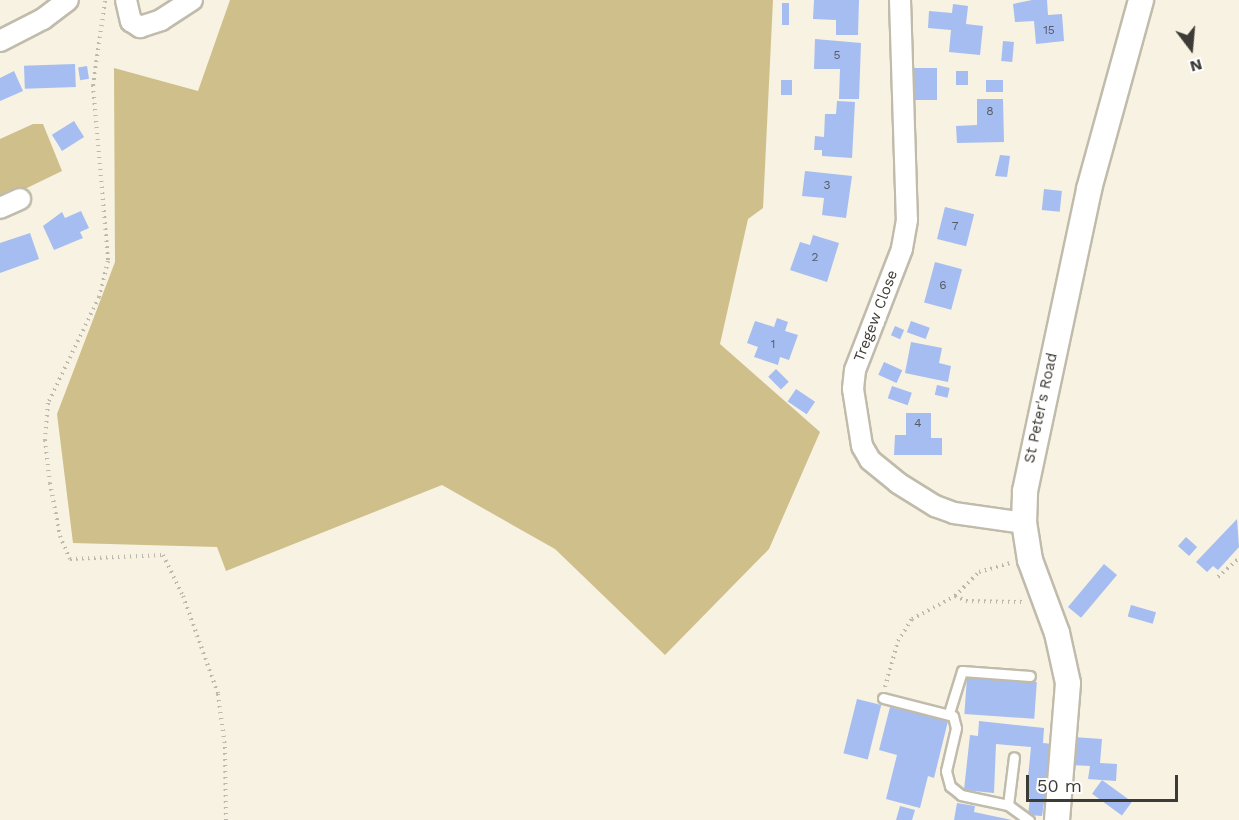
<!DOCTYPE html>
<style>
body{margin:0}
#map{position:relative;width:1239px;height:820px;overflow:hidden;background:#f7f2e2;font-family:"Work Sans",sans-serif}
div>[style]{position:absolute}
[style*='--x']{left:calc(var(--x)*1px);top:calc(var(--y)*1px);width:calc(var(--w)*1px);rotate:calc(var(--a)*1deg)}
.green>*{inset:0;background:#cfbf8a}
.building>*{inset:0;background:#a5bdf1;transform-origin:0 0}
.path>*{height:4px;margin-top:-2px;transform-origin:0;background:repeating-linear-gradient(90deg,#bcb8ab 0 1.5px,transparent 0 6px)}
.roads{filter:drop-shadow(2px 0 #c0bbab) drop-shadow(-2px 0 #c0bbab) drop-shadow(0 2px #c0bbab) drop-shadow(0 -2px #c0bbab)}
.service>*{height:9px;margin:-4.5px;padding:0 4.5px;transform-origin:4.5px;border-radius:4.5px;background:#fff}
.minor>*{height:20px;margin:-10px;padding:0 10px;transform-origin:10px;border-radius:10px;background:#fff}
.tertiary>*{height:24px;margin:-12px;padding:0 12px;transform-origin:12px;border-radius:12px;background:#fff}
span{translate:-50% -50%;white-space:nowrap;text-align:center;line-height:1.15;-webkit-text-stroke:5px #fff;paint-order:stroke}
.number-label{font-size:12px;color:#575c64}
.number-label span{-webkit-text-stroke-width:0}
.street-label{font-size:15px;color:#3d3b35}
.north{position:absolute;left:1161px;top:18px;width:60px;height:60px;-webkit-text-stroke:4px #fff;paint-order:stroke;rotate:164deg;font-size:16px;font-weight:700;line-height:24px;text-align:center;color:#3d3b35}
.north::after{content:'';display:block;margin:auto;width:21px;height:27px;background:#3d3b35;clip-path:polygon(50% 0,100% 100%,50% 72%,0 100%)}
.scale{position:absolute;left:1026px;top:775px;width:152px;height:27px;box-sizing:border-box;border:3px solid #3d3b35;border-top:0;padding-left:8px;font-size:18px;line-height:21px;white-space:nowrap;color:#3d3b35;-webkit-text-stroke:4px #fff;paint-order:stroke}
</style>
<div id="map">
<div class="green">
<div style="clip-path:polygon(230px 0,773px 0,763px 208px,748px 219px,720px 344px,820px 432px,769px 549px,665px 655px,555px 549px,442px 485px,226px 571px,217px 547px,73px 543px,57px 414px,115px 262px,114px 68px,198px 91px)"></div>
<div style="clip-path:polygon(33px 124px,43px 124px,62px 171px,0 201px,0 139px)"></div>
</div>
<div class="building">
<div style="clip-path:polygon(814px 0,859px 0,858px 35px,836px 35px,836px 20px,813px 19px)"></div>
<div style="clip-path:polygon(1032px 0,1047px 0,1048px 15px,1062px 14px,1064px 41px,1036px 44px,1034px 21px,1015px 22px,1013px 4px)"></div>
<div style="left:782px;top:3px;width:7px;height:22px"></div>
<div style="clip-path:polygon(953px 4px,968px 6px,966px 24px,983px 26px,980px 55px,949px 52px,951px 30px,928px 28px,929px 11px,952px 13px)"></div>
<div style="clip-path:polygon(815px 39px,861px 43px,859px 99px,839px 99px,840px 69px,814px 69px)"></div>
<div style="left:1003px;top:41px;width:11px;height:20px;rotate:5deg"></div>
<div style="left:75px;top:64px;width:23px;height:51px;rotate:88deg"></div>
<div style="left:87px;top:66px;width:13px;height:9px;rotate:81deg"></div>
<div style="left:937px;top:68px;width:32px;height:23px;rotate:90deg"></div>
<div style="clip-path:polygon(14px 71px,23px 91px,0 101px,0 78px)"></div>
<div style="left:956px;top:71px;width:12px;height:14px"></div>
<div style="left:781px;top:80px;width:11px;height:15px"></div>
<div style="left:986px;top:80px;width:17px;height:12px"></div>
<div style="clip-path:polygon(977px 99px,1003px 99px,1004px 142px,957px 143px,956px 126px,977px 125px)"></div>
<div style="clip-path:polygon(837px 101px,855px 102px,852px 158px,822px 156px,822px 150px,814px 150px,815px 136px,824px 137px,825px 114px,836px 114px)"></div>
<div style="left:74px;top:121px;width:19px;height:26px;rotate:58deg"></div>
<div style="clip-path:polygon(1000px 155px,1010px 156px,1007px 177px,995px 176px)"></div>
<div style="clip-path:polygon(805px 171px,852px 176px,846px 218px,822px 215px,824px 198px,802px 196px)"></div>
<div style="left:1044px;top:189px;width:18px;height:21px;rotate:6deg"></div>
<div style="left:945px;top:207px;width:30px;height:33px;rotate:14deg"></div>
<div style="clip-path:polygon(81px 211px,89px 228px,80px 232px,83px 238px,54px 250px,43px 226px,62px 212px,65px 218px)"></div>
<div style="clip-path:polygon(30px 233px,39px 259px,0 273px,0 243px)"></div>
<div style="clip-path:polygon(813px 235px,839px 243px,827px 282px,790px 270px,800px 242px,810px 245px)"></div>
<div style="left:935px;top:262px;width:28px;height:42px;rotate:15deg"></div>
<div style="clip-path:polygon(777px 318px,788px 322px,785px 331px,798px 335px,789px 360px,780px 357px,778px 365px,754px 357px,758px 347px,747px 343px,755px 321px,774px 327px)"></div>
<div style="left:911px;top:321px;width:20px;height:12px;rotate:20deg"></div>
<div style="left:895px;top:326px;width:10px;height:10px;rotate:24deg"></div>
<div style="clip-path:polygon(911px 342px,942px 348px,939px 363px,951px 366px,948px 382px,905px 373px)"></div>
<div style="left:884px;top:362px;width:20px;height:14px;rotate:24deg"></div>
<div style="left:776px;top:369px;width:18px;height:11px;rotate:45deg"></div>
<div style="left:937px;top:385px;width:13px;height:10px;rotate:13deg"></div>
<div style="left:892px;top:386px;width:21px;height:13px;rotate:19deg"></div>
<div style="left:796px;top:389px;width:23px;height:15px;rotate:34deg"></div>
<div style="clip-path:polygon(906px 413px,931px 413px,931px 438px,942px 438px,942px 455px,894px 455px,895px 435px,906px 435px)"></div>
<div style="clip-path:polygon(1237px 519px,1239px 547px,1218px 570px,1213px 566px,1207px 572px,1196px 562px)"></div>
<div style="left:1186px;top:537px;width:15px;height:12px;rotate:42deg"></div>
<div style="left:1104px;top:564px;width:17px;height:56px;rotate:40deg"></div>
<div style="left:1131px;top:605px;width:26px;height:12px;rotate:16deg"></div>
<div style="left:967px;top:677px;width:70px;height:37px;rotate:4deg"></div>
<div style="left:857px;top:699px;width:25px;height:56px;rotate:14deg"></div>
<div style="clip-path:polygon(890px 707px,948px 721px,934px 778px,928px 776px,920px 808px,886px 799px,897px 755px,879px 750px)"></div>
<div style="clip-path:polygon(979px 721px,1044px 728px,1043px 743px,1053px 744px,1042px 816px,1028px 815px,1030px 798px,1026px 798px,1031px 747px,996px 744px,994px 793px,964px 790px,970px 735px,978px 736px)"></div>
<div style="clip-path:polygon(1073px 737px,1102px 739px,1100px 763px,1117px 764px,1116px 781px,1088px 779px,1090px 766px,1071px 765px)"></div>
<div style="left:1102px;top:780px;width:37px;height:17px;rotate:36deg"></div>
<div style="clip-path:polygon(957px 803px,975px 806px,974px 812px,1012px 820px,954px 820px)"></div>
<div style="clip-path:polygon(900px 806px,915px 810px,912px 820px,896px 820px)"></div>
</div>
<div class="path">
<div style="--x:105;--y:1;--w:85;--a:98.1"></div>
<div style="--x:93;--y:85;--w:177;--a:85.1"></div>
<div style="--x:108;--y:261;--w:37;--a:104"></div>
<div style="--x:99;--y:297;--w:118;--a:115.7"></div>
<div style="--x:48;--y:403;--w:37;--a:95"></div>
<div style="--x:45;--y:440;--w:43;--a:83.4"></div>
<div style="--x:50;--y:483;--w:54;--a:79.3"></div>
<div style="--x:60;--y:536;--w:25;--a:67"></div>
<div style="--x:70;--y:559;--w:93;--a:-2.5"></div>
<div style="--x:163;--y:555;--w:46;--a:64"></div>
<div style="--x:183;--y:596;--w:104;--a:70.3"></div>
<div style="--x:218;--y:694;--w:53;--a:82.5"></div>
<div style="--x:225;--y:747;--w:73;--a:89.2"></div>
<div style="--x:1218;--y:577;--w:28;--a:-42"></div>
<div style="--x:955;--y:596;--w:12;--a:24"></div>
<div style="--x:966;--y:601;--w:58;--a:1"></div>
<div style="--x:885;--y:687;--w:48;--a:-74.2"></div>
<div style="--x:898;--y:641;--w:26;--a:-58"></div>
<div style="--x:912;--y:619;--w:49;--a:-28.1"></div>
<div style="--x:955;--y:596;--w:34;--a:-45"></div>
<div style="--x:979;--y:572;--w:33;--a:-16"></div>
</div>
<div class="roads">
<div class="service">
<div style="--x:883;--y:698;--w:72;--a:14.4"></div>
<div style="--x:953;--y:716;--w:12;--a:76"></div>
<div style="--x:956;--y:728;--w:44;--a:103.1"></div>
<div style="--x:946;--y:771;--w:16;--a:75"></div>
<div style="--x:950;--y:786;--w:14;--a:39"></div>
<div style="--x:961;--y:795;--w:48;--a:12"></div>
<div style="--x:1008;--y:805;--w:26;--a:36"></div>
<div style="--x:949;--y:713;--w:44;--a:-72.8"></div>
<div style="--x:962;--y:671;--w:68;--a:4.2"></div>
<div style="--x:1008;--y:805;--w:48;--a:-82.9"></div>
</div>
<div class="minor">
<div style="--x:126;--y:0;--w:22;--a:77"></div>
<div style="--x:131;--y:21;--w:11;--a:34"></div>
<div style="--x:140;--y:27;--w:22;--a:-18"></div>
<div style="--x:161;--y:20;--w:37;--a:-33"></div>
<div style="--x:900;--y:0;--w:220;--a:88.2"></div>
<div style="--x:907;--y:220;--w:29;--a:100"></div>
<div style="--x:902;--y:249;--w:130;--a:111.2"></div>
<div style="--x:855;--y:370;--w:19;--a:96"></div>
<div style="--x:853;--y:389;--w:58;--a:81"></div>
<div style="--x:862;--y:446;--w:16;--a:60"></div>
<div style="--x:870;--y:460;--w:36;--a:39"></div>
<div style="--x:898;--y:483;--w:44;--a:31.9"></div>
<div style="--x:935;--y:506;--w:20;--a:20"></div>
<div style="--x:954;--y:513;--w:71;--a:8.1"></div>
<div style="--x:0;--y:41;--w:48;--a:-27.1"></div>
<div style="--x:43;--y:19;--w:31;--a:-37"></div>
<div style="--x:0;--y:208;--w:22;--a:-24"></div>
</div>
<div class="tertiary">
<div style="--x:1057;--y:820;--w:137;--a:-85.4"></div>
<div style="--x:1068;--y:683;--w:51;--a:-102.4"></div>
<div style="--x:1057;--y:633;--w:78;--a:-110.3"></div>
<div style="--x:1030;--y:560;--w:37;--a:-99"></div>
<div style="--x:1024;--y:523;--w:32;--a:-88"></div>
<div style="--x:1025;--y:491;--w:309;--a:-78"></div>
<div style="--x:1089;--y:189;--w:196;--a:-74.6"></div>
</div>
</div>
<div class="number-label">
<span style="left:1049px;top:31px">15</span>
<span style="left:837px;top:56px">5</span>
<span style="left:990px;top:112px">8</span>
<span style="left:827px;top:186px">3</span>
<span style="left:955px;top:227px">7</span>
<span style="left:815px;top:258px">2</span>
<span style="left:943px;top:286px">6</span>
<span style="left:773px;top:345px">1</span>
<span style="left:918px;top:424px">4</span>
</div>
<div class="street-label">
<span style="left:876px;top:316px;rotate:-69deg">Tregew Close</span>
<span style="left:1041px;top:408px;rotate:-78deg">St Peter's Road</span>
</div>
<div class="north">N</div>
<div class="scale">50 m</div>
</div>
